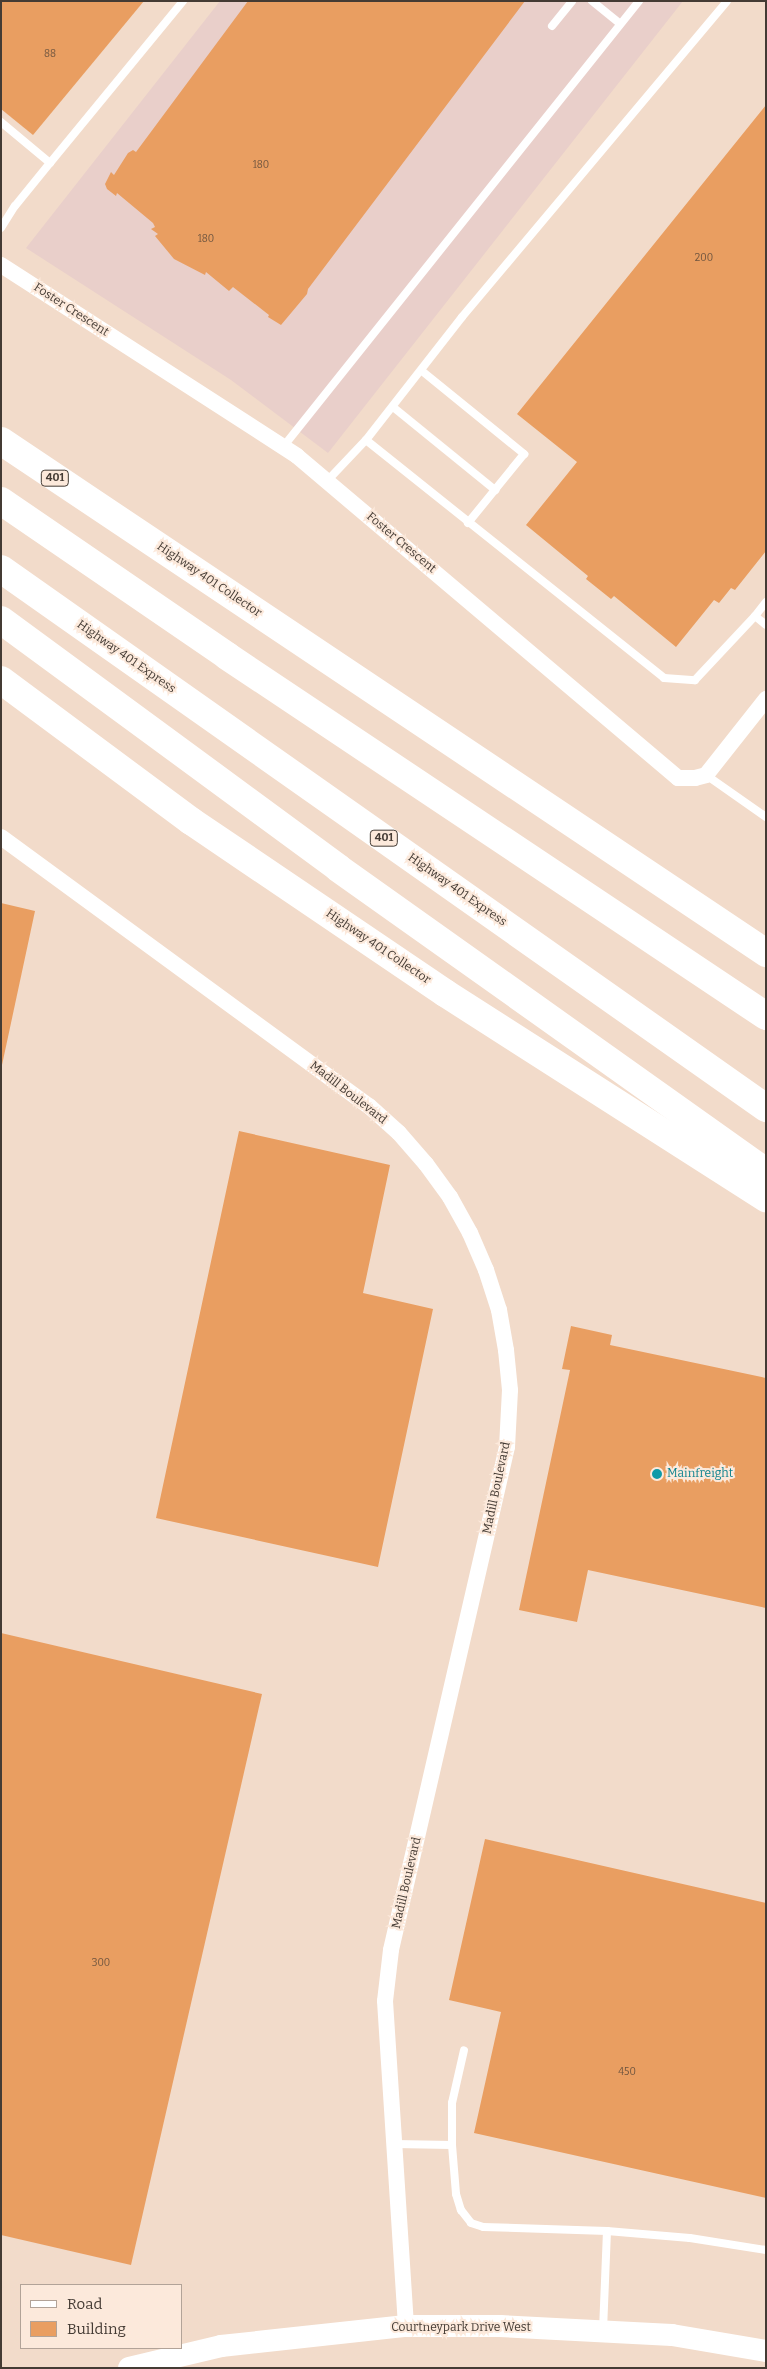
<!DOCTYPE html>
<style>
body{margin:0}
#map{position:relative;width:767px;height:2369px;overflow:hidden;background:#f2dbca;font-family:Bitter,serif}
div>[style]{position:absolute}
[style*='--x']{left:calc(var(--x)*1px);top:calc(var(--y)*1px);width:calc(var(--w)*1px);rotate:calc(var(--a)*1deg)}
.commercial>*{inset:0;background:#e9cfca}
.building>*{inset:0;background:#e99e61}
.service>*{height:8px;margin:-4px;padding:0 4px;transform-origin:4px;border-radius:4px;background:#fff}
.minor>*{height:16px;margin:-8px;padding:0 8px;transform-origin:8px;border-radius:8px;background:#fff}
.secondary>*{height:22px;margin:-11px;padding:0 11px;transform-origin:11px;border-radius:11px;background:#fff}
.motorway>*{height:28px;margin:-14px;padding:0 14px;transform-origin:14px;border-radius:14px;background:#fff}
.dots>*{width:14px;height:14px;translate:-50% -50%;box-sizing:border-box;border:2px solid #fce9db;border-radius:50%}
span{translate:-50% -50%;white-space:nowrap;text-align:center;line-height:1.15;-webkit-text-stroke:4px #fce9db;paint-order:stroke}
.number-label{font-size:10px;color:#6d543f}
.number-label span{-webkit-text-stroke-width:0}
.shield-label span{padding:1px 4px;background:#fce9db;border:1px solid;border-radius:4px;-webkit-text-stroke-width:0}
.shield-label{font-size:11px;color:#443b34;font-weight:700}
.street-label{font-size:12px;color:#443b34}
.culture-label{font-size:12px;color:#0d838f}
.left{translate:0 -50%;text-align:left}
.frame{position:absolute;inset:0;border:2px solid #443b34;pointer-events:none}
.legend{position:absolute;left:20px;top:2284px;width:162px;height:65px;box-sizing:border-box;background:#fce9db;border:1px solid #b2a398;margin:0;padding:6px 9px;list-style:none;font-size:15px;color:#443b34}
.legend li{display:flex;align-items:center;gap:10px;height:25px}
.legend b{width:25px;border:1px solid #b2a398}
</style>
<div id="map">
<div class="commercial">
<div style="clip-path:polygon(220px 1px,683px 1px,328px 453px,231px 380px,26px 248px)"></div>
</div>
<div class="building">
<div style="clip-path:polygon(1px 1px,144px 1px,33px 135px,1px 109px)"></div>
<div style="clip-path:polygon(248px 1px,525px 1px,308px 289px,307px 294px,281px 325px,268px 317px,269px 315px,233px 287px,229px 291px,206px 272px,205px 275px,174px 259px,155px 236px,158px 234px,151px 229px,155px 227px,153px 223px,117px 193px,116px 196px,107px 189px,105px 184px,111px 172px,114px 175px,128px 153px,133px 150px,136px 152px)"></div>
<div style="clip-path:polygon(766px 105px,766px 551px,735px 590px,731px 588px,719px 603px,714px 600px,676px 647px,614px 596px,611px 599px,586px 579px,588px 576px,526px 525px,577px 462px,517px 414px)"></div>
<div style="clip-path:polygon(1px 903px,35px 911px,2px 1065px,1px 1065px)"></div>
<div style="clip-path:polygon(239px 1131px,390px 1165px,363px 1293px,433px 1309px,378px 1567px,156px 1518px)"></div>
<div style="clip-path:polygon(571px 1326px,612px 1335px,610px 1345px,766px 1378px,766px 1608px,588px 1570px,577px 1622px,519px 1610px,570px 1370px,562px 1369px)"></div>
<div style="clip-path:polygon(1px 1633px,262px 1694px,131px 2265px,1px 2235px)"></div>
<div style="clip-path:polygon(485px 1839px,766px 1903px,766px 2198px,474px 2133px,501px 2012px,449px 2000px)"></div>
</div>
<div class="service">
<div style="--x:592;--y:1;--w:36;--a:39"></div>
<div style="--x:552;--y:26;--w:32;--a:-51"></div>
<div style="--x:1;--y:122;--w:64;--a:39.9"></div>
<div style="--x:50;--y:163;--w:210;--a:-50.6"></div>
<div style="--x:1;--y:228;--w:26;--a:-58"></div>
<div style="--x:15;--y:206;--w:55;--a:-50.9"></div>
<div style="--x:422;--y:371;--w:132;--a:39.1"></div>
<div style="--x:524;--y:454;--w:89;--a:129.1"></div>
<div style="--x:393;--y:407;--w:132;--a:39.1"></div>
<div style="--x:366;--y:440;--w:156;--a:-52"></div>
<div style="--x:462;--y:317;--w:412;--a:-50"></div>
<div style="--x:283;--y:447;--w:571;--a:-51.4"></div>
<div style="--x:328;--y:480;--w:55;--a:-46.5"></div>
<div style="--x:366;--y:440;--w:381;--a:38.6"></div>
<div style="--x:664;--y:678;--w:31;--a:4"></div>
<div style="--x:695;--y:680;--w:88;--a:-46.8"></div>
<div style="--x:766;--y:602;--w:18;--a:128"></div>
<div style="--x:755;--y:616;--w:14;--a:39"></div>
<div style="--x:706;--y:775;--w:73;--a:35"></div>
<div style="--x:394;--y:2144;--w:58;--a:1"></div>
<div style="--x:452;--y:2145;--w:42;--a:-90"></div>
<div style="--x:452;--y:2103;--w:54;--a:-77.2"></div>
<div style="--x:452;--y:2145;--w:49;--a:85.3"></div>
<div style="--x:456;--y:2194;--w:17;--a:73"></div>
<div style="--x:461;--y:2210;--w:16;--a:52"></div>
<div style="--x:471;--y:2223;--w:13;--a:18"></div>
<div style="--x:483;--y:2227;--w:124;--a:1.8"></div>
<div style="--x:607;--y:2231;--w:99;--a:92.3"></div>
<div style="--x:607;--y:2231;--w:83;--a:4.8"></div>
<div style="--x:690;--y:2238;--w:77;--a:9"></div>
</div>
<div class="minor">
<div style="--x:1;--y:265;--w:352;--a:32.8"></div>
<div style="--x:297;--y:456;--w:499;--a:40.2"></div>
<div style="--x:678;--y:778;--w:17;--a:0"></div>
<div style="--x:695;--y:778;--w:11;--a:-15"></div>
<div style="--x:706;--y:775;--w:97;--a:-51.7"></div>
<div style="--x:1;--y:837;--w:456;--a:36.2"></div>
<div style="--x:369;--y:1106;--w:40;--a:42"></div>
<div style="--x:399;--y:1133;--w:41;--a:48.9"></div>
<div style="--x:426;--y:1164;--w:41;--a:54"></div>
<div style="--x:450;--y:1197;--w:41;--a:60.9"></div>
<div style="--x:470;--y:1233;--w:40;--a:66.6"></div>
<div style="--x:486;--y:1270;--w:42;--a:72"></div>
<div style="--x:499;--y:1310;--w:41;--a:80.1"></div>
<div style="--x:506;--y:1350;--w:40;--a:84.3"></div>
<div style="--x:510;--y:1390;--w:57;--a:93"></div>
<div style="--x:507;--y:1447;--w:516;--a:102.99"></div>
<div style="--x:391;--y:1950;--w:51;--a:96.7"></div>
<div style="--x:385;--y:2001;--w:326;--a:86.3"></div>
</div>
<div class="secondary">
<div style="--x:129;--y:2368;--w:95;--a:-13.4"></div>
<div style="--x:221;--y:2346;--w:186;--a:-6.2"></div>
<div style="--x:406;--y:2326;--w:94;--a:0"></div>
<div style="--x:500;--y:2326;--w:172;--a:3"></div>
<div style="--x:672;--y:2335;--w:95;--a:9.7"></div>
</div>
<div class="motorway">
<div style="--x:1;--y:441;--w:921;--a:33.79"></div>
<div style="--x:1;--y:501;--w:274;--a:34.4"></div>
<div style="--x:227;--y:656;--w:648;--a:33.74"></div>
<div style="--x:1;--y:569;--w:936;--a:35.17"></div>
<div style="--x:1;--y:620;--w:418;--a:36.3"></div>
<div style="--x:338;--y:868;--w:525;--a:35.39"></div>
<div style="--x:1;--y:680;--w:237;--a:36.6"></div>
<div style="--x:191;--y:821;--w:307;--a:34.1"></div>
<div style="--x:445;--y:993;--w:381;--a:32.6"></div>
</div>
<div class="dots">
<div style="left:657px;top:1474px;background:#0f9aa8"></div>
</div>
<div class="number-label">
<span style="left:50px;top:55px">88</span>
<span style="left:261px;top:166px">180</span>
<span style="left:206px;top:240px">180</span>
<span style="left:704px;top:259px">200</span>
<span style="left:101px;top:1964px">300</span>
<span style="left:627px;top:2073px">450</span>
</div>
<div class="shield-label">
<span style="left:55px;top:478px">401</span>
<span style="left:384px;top:838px">401</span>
</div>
<div class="street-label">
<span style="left:71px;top:310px;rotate:33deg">Foster Crescent</span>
<span style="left:401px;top:543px;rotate:40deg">Foster Crescent</span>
<span style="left:209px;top:580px;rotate:34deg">Highway 401 Collector</span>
<span style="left:126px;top:657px;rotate:35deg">Highway 401 Express</span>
<span style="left:457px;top:890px;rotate:35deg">Highway 401 Express</span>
<span style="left:378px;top:947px;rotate:34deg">Highway 401 Collector</span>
<span style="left:348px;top:1093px;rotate:38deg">Madill Boulevard</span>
<span style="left:497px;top:1488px;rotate:-78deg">Madill Boulevard</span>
<span style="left:407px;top:1883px;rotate:-77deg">Madill Boulevard</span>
<span style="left:461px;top:2328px">Courtneypark Drive West</span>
</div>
<div class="culture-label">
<span class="left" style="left:667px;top:1474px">Mainfreight</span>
</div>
<div class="frame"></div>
<ul class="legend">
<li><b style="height:6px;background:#fff"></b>Road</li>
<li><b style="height:14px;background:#e99e61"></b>Building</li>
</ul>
</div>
